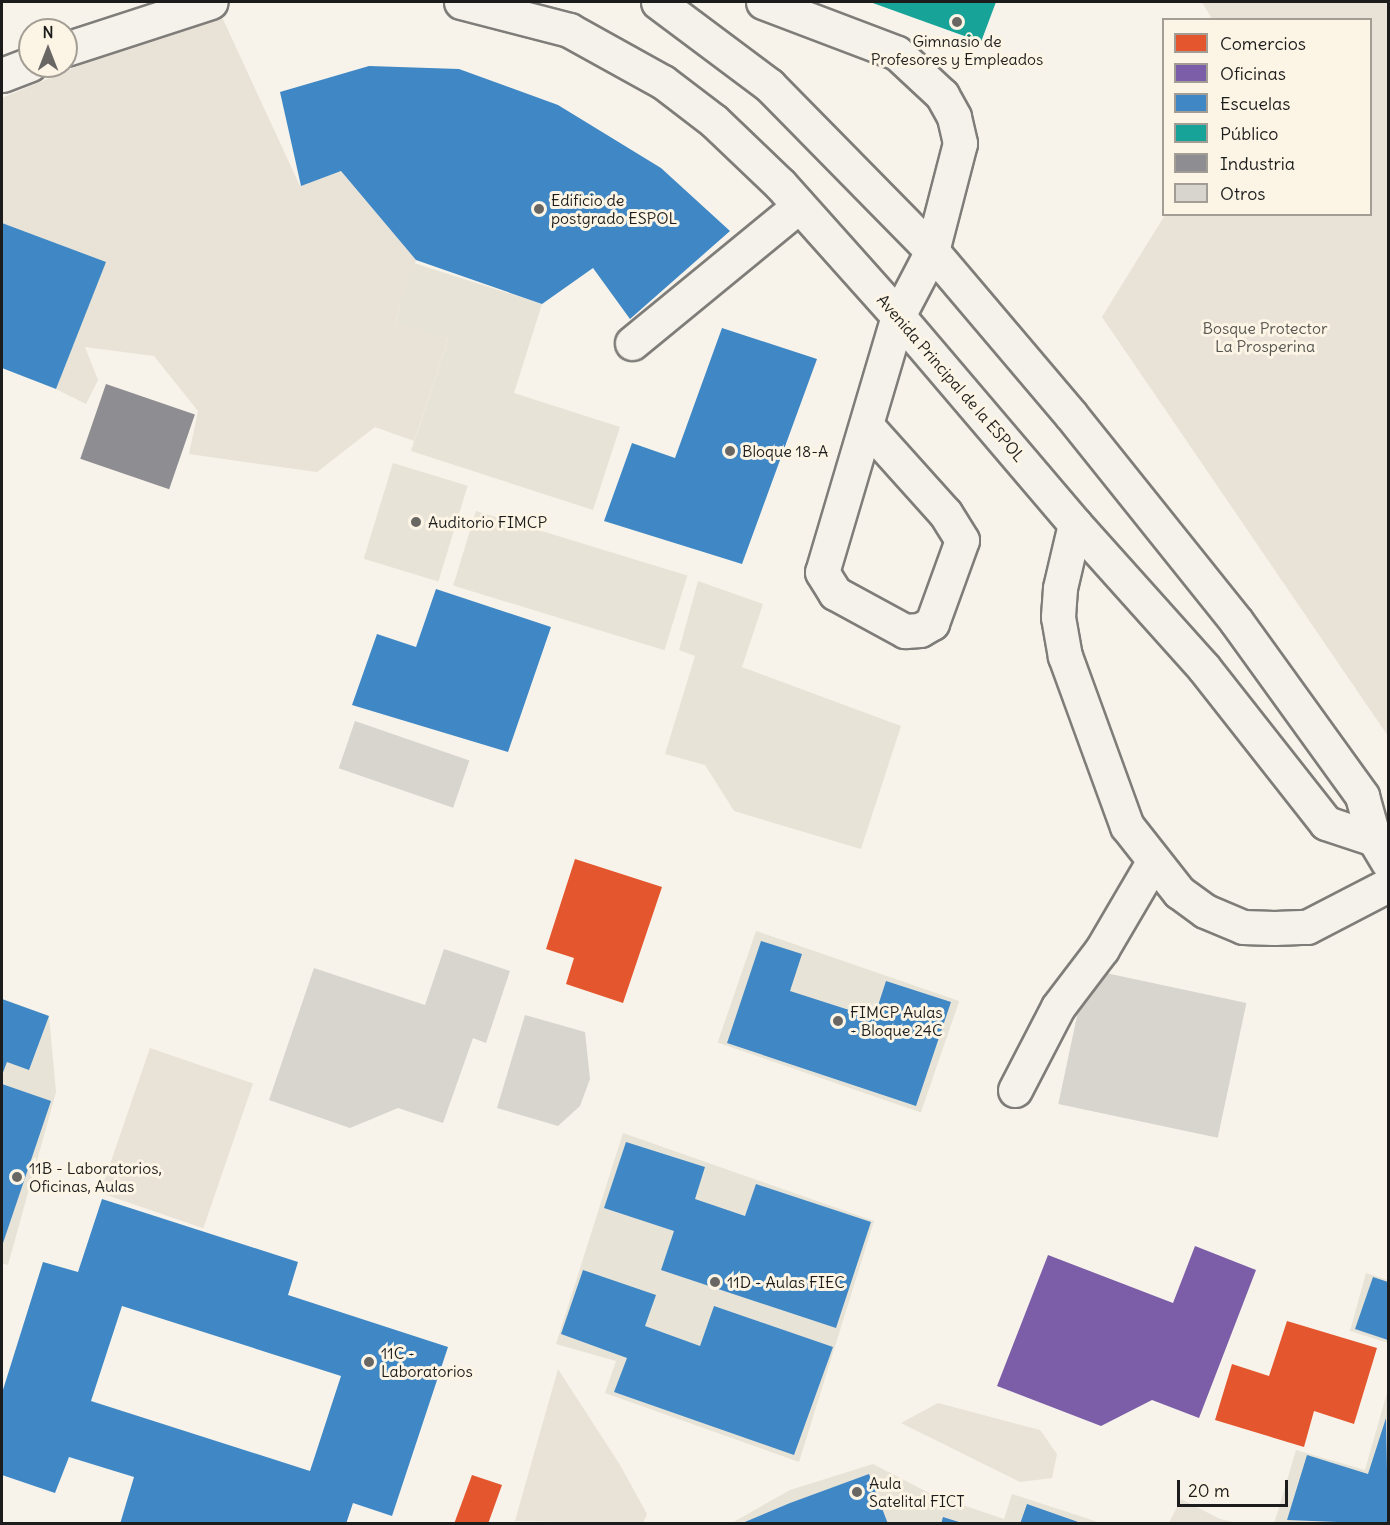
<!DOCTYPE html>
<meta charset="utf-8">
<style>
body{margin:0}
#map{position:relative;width:1390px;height:1525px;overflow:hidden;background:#f7f3ea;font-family:Delius,sans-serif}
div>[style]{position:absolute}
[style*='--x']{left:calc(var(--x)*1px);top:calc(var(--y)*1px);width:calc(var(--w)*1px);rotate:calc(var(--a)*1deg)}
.built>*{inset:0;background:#e8e3d7;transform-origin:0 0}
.green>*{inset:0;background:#e8e2d7;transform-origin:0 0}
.shops>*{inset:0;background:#e4572e}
.offices>*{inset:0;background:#7b5ea7}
.schools>*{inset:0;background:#3f88c5}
.public>*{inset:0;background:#17a398}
.industry>*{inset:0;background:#8d8d92;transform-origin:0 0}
.building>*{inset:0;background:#d8d5cf;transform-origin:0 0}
.roads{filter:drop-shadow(2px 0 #7f7d79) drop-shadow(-2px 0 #7f7d79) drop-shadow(0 2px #7f7d79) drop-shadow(0 -2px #7f7d79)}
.minor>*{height:33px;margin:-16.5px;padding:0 16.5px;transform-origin:16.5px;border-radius:16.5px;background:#f5f2ec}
.dots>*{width:16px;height:16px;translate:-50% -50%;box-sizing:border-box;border:3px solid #fcf5e5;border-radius:50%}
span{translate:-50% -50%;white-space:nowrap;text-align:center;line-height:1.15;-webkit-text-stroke:6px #fcf5e5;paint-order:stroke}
.poi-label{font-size:16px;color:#1c1c1c}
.left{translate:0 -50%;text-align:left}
.park-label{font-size:16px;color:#555450}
.street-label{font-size:16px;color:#1c1c1c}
.frame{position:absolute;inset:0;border:3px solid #1c1c1c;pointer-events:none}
.legend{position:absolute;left:1162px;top:18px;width:210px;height:198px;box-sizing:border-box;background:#fcf5e5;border:2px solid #a29e95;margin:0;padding:8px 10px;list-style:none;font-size:18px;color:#1c1c1c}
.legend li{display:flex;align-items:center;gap:12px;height:30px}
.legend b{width:30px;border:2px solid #a29e95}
.north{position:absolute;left:18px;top:18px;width:60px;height:60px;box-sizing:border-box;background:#fcf5e5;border:2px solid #a29e95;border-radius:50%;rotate:0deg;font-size:16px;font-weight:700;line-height:24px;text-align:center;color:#1c1c1c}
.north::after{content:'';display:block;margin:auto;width:21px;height:27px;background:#696764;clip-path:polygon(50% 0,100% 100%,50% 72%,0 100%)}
.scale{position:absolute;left:1177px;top:1480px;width:111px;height:27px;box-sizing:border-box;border:3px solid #1c1c1c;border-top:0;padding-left:8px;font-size:18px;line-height:21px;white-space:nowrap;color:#1c1c1c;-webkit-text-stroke:4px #fcf5e5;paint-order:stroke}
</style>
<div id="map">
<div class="built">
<div style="clip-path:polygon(414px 263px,542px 304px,514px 393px,620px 427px,593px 510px,411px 451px,448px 340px,395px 323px)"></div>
<div style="left:393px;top:463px;width:78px;height:100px;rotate:17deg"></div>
<div style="left:476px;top:511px;width:221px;height:78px;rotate:17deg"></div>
<div style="clip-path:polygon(698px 581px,763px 604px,742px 667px,901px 726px,861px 849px,734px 811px,705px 765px,665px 754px,695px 656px,679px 650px)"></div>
<div style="left:756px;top:931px;width:215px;height:118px;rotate:19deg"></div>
<div style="clip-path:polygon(2px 999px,49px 1016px,56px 1092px,8px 1265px,2px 1263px)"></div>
<div style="clip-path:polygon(623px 1133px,874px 1221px,799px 1462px,605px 1393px,616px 1361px,556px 1344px)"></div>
<div style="clip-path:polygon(1366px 1273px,1388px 1280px,1388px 1343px,1350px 1331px)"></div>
<div style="clip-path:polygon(1388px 1389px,1388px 1523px,1274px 1524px,1296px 1450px,1365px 1470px)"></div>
<div style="clip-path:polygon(873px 1464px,933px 1495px,1004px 1519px,1012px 1494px,1101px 1523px,730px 1524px,790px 1490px)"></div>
</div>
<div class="green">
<div style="clip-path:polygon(215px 2px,300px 186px,341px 171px,416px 260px,395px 322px,448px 340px,414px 441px,375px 427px,317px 472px,189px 454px,198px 411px,154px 356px,85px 347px,98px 380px,86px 404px,56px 389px,105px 262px,2px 223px,2px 98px,128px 45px)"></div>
<div style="clip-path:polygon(1202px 2px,1388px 2px,1388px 736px,1102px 317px,1165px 215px,1370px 214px,1370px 20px,1212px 19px)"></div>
<div style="left:150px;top:1048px;width:109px;height:153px;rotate:19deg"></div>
<div style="clip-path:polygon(558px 1369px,620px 1465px,647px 1514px,643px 1523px,515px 1521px)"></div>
<div style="clip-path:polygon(938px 1403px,1040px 1430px,1057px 1454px,1052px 1478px,1020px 1482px,901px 1423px)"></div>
<div style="clip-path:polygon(1181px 1499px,1220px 1519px,1237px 1523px,1169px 1523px)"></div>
</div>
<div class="shops">
<div style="clip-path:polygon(575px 859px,662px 887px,623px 1003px,566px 984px,574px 958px,546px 949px)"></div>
<div style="clip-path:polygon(1287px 1321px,1377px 1348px,1354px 1424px,1314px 1411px,1304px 1447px,1215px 1420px,1232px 1364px,1269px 1376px)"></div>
<div style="clip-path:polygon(472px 1475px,502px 1485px,488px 1524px,454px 1524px)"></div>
</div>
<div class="offices">
<div style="clip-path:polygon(1195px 1246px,1256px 1270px,1199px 1418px,1152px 1400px,1101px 1426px,997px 1386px,1048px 1255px,1173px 1303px)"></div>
</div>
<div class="schools">
<div style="clip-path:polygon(369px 66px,459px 69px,558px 105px,661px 168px,730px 231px,630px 319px,593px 268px,542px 304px,416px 260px,341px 171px,301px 186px,280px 92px)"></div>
<div style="clip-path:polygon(2px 223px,106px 262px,56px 389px,2px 368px)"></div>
<div style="clip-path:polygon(722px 328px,817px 359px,742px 564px,604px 521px,632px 443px,675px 458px)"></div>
<div style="clip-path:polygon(436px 589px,551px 627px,508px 752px,352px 705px,377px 634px,416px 647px)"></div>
<div style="clip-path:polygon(761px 941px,802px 954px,790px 991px,874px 1018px,886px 981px,951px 1002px,916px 1106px,727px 1043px)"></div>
<div style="clip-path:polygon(2px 999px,49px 1016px,29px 1070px,7px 1062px,2px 1075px)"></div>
<div style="clip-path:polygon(2px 1084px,51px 1101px,2px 1246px)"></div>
<div style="clip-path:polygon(626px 1142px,705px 1167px,695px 1199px,745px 1216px,756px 1184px,871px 1222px,836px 1328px,661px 1270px,674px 1231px,604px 1208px)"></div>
<div style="clip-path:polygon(evenodd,102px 1199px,298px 1262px,288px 1295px,448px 1347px,392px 1516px,353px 1503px,346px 1524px,120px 1524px,134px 1477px,69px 1457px,55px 1493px,2px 1475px,2px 1393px,43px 1262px,78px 1272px,102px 1199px,122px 1306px,341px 1376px,310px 1471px,91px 1401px,122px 1306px)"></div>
<div style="clip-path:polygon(583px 1270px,656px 1295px,645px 1326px,700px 1346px,714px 1306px,833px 1347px,794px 1455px,614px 1392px,627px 1358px,561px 1334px)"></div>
<div style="clip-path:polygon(1373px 1277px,1388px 1282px,1388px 1340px,1355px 1329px)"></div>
<div style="clip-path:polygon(1386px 1418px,1388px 1524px,1287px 1520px,1307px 1455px,1368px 1474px)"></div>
<div style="clip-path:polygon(869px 1474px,888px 1524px,740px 1524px,790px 1503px)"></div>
<div style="clip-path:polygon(1027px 1504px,1081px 1523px,1081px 1524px,1020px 1524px)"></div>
<div style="clip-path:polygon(943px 1517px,962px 1523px,962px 1524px,941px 1524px)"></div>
</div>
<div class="public">
<div style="clip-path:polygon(870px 2px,996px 2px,981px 42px)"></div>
</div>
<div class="industry">
<div style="left:106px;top:384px;width:94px;height:79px;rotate:19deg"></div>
</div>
<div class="building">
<div style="left:355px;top:721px;width:121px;height:50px;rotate:19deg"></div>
<div style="clip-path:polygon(444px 949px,510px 971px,486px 1043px,473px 1038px,443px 1123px,398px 1108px,350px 1128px,269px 1100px,314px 968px,425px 1005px)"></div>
<div style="left:1087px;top:969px;width:163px;height:138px;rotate:12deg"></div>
<div style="clip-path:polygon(525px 1015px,585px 1032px,590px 1079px,580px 1106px,558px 1126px,497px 1108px)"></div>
</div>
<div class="roads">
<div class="minor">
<div style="--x:461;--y:2;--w:112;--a:14.5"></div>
<div style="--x:569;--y:30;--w:107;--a:29"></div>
<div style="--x:663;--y:82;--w:64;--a:37.4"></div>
<div style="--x:714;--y:121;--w:91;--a:43.7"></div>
<div style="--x:780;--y:184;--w:177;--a:48.2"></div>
<div style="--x:898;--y:316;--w:273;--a:49.6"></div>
<div style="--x:1075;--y:524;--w:193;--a:48.1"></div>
<div style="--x:1204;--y:668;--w:197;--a:51.8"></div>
<div style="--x:1326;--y:823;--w:51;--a:18.4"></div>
<div style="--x:658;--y:2;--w:139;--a:36.8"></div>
<div style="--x:769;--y:85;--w:233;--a:45.5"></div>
<div style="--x:932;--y:251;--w:215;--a:49.7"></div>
<div style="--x:1071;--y:415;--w:264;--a:51.3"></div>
<div style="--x:1236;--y:621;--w:216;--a:54.2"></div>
<div style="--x:1362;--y:796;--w:45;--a:74.4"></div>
<div style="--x:1374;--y:839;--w:27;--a:59"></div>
<div style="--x:763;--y:2;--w:143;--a:20.8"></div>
<div style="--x:897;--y:53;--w:62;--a:43"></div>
<div style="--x:942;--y:95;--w:25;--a:61"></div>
<div style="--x:954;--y:117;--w:27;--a:77"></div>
<div style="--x:960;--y:143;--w:112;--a:104.5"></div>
<div style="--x:932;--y:251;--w:73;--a:117.6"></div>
<div style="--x:898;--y:316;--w:267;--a:106.5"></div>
<div style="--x:822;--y:572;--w:25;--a:58"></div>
<div style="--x:835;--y:593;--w:80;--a:28.5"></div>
<div style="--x:905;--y:631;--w:15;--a:-4"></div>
<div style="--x:920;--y:630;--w:14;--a:-30"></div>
<div style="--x:932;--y:623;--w:88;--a:-70.1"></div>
<div style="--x:962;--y:540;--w:32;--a:-122"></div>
<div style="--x:945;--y:513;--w:117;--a:-131.9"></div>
<div style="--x:66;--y:49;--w:152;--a:-18"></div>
<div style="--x:2;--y:75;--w:30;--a:-21"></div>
<div style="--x:632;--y:343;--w:216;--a:-39.4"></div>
<div style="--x:1075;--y:524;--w:66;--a:103.2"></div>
<div style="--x:1060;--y:588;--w:29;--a:94"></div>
<div style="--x:1058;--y:617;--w:40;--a:80"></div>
<div style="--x:1065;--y:656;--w:181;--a:70"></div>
<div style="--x:1127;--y:826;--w:84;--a:51.8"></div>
<div style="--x:1179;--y:892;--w:32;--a:36"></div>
<div style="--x:1205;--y:911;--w:41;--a:22.8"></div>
<div style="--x:1243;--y:927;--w:31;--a:2"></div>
<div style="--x:1274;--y:928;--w:33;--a:-2"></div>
<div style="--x:1307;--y:927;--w:91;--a:-27.4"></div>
<div style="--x:1015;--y:1090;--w:93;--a:-62.6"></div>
<div style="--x:1058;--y:1007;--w:73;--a:-52.8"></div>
<div style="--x:1102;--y:949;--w:101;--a:-59.6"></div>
</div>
</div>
<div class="dots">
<div style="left:957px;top:22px;background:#696764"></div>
<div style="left:539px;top:209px;background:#696764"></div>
<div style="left:730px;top:451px;background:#696764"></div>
<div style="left:416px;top:522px;background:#696764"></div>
<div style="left:838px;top:1021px;background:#696764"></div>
<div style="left:17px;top:1177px;background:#696764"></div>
<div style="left:715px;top:1282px;background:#696764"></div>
<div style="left:369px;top:1362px;background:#696764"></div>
<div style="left:857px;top:1492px;background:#696764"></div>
</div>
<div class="poi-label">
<span style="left:957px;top:50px">Gimnasio de<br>Profesores y Empleados</span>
<span class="left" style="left:551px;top:209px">Edificio de<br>postgrado ESPOL</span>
<span class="left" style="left:742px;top:451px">Bloque 18-A</span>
<span class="left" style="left:428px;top:522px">Auditorio FIMCP</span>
<span class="left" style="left:850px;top:1021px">FIMCP Aulas<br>- Bloque 24C</span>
<span class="left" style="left:29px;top:1177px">11B - Laboratorios,<br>Oficinas, Aulas</span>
<span class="left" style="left:727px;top:1282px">11D - Aulas FIEC</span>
<span class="left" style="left:381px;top:1362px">11C -<br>Laboratorios</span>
<span class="left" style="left:869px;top:1492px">Aula<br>Satelital FICT</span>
</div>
<div class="park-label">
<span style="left:1265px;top:337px">Bosque Protector<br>La Prosperina</span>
</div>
<div class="street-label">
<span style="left:951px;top:378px;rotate:49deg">Avenida Principal de la ESPOL</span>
</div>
<div class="frame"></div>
<ul class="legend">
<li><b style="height:16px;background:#e4572e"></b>Comercios</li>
<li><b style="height:16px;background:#7b5ea7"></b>Oficinas</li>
<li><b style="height:16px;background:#3f88c5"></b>Escuelas</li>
<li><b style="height:16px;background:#17a398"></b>Público</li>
<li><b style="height:16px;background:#8d8d92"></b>Industria</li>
<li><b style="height:16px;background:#d8d5cf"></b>Otros</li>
</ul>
<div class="north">N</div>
<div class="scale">20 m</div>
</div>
